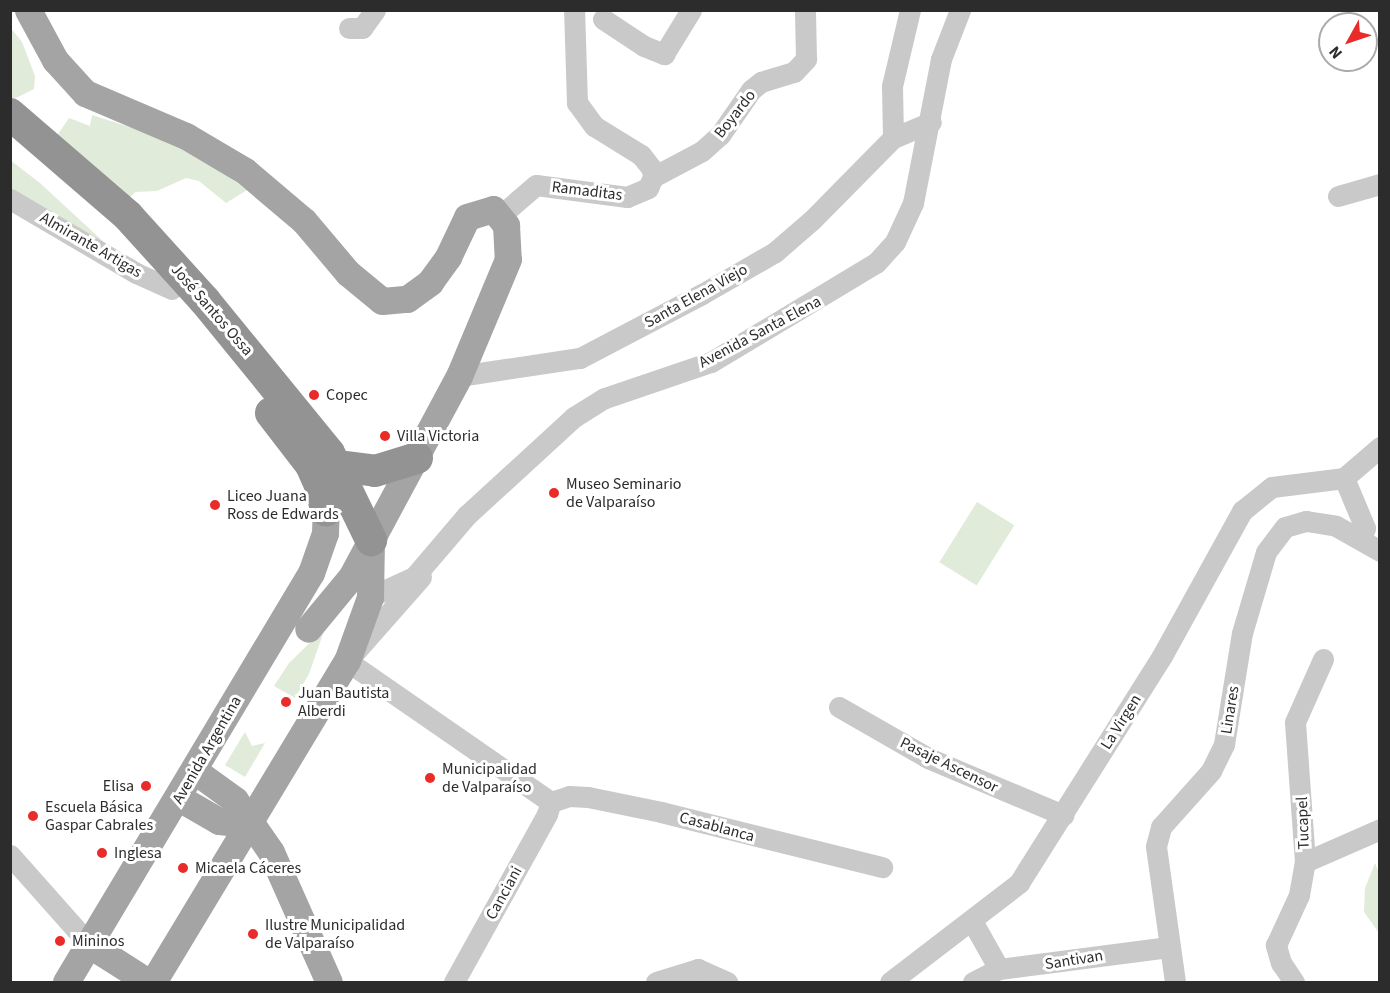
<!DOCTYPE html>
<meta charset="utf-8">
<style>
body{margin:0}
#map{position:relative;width:1390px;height:993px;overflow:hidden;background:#fff;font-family:"Source Sans 3",sans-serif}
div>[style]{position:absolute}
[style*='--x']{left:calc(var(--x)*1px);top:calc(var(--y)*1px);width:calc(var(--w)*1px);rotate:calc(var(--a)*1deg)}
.green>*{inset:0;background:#e1ebd9;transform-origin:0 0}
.minor>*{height:21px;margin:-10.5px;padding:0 10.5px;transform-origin:10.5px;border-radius:10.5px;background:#c9c9c9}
.major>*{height:27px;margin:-13.5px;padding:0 13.5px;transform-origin:13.5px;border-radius:13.5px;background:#a4a4a4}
.highway>*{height:32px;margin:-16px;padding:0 16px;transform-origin:16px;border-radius:16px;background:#939393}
.dots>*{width:16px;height:16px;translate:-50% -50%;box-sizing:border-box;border:3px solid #fff;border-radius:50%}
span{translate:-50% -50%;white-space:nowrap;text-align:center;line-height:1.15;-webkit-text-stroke:6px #fff;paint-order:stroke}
.street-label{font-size:16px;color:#2c2c2c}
.poi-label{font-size:16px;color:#2c2c2c}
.left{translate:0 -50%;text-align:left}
.right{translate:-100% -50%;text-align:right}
.frame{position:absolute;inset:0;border:12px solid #2c2c2c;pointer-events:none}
.north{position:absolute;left:1318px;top:12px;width:60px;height:60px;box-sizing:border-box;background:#fff;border:2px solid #ababab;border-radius:50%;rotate:230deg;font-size:16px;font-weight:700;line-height:24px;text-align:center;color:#2c2c2c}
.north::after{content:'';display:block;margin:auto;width:21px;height:27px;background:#e92b29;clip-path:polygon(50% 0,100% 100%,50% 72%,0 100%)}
</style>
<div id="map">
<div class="green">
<div style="clip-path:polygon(10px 27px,22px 42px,35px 76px,34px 89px,14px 99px,10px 97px)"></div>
<div style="clip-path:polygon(92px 115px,161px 137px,211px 164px,247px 190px,226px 203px,199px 181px,186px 178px,157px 191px,135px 192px,129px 198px,56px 137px,69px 118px,90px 126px)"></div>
<div style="clip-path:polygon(10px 160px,40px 183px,120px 257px,11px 190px)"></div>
<div style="left:977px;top:502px;width:44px;height:71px;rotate:32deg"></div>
<div style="clip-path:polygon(325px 628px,309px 674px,295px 698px,274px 686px,289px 663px)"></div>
<div style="clip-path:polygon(245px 732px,252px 746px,265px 743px,245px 777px,225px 765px)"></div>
<div style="clip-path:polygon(1375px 863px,1379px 873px,1379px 933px,1364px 912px,1365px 888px)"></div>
</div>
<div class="minor">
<div style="--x:603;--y:19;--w:49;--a:33.4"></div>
<div style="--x:644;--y:46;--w:22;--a:22"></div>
<div style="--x:664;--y:54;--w:52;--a:-58.5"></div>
<div style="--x:349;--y:28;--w:13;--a:0"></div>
<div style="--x:362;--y:28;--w:22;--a:-54"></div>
<div style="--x:893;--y:138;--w:52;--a:-91.1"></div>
<div style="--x:892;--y:86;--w:78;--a:-76.7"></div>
<div style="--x:653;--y:177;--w:55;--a:-28"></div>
<div style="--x:702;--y:151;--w:24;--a:-42"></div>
<div style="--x:720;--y:135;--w:55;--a:-55.4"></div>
<div style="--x:751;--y:90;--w:13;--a:-39"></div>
<div style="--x:761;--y:82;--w:34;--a:-17"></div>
<div style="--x:794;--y:72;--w:18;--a:-47"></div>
<div style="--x:806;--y:59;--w:49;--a:-91.2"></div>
<div style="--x:1338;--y:196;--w:44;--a:-15.9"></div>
<div style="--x:10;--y:199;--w:146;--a:30.4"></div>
<div style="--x:136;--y:273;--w:39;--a:24"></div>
<div style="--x:501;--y:215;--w:46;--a:-40.6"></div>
<div style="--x:536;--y:185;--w:92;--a:7.5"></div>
<div style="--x:627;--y:197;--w:23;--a:-23"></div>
<div style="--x:648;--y:188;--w:12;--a:-66"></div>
<div style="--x:653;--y:177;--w:8;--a:-97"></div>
<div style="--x:652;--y:169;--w:18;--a:-128"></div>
<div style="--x:641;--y:155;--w:55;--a:-148.3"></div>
<div style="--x:594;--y:126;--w:29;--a:-126"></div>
<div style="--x:577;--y:103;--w:93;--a:-91.8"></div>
<div style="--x:459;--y:376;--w:122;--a:-8.5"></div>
<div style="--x:580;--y:358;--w:138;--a:-27.7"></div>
<div style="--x:702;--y:294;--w:84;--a:-29.9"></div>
<div style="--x:775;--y:252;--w:49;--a:-40.9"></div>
<div style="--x:812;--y:220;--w:115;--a:-45.4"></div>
<div style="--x:893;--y:138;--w:41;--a:-22.8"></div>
<div style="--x:1344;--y:478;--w:54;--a:67.2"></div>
<div style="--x:1365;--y:528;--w:12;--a:110"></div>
<div style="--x:421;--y:577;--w:112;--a:131.4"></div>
<div style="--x:347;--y:661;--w:248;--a:34.7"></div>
<div style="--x:370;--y:597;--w:48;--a:-24.4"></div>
<div style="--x:414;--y:577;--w:82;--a:-49.5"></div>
<div style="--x:467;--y:515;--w:145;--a:-42.5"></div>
<div style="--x:574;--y:417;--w:36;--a:-32"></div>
<div style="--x:605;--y:398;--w:112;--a:-18.8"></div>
<div style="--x:711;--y:362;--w:192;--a:-31"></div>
<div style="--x:876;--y:263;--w:28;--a:-48"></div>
<div style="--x:895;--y:242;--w:43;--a:-65.2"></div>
<div style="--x:913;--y:203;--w:147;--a:-79"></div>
<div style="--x:941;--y:59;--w:53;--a:-68.8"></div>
<div style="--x:839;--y:707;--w:103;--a:29.8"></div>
<div style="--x:928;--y:758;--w:147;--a:22.9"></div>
<div style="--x:551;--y:802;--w:19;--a:-18"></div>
<div style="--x:569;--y:796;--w:19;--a:3"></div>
<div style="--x:588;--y:797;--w:75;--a:11.6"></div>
<div style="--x:661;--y:812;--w:228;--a:14"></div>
<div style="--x:10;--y:855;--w:120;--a:48.4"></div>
<div style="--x:1305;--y:862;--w:82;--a:-23.7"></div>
<div style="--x:972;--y:921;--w:55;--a:60.6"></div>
<div style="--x:999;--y:969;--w:171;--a:-7.4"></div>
<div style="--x:454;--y:982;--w:192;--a:-61"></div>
<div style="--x:547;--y:814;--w:13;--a:-72"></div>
<div style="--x:656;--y:982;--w:44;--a:-17.2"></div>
<div style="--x:698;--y:969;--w:32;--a:24"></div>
<div style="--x:890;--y:982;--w:163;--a:-37.5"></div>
<div style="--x:1019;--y:883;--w:268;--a:-57.8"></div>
<div style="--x:1162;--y:656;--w:166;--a:-61.1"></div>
<div style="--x:1242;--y:511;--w:38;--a:-39"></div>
<div style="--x:1272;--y:487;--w:73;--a:-7.1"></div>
<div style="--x:1344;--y:478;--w:48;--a:-40.7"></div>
<div style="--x:973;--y:982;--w:29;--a:-27"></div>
<div style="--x:1175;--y:982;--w:137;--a:-98"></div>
<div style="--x:1156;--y:846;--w:20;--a:-75"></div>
<div style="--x:1161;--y:827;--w:75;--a:-48.2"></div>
<div style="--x:1211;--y:771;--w:30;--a:-64"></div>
<div style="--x:1224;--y:744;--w:112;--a:-80.8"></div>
<div style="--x:1242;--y:633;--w:84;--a:-73.5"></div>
<div style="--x:1266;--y:552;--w:31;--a:-53"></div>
<div style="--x:1285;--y:527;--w:22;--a:-16"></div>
<div style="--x:1306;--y:521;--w:30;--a:9"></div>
<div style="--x:1336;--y:526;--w:51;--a:29.6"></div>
<div style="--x:1294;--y:982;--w:23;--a:-124"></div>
<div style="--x:1281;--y:963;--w:19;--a:-106"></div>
<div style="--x:1276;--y:945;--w:55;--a:-65.3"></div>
<div style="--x:1299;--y:895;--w:34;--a:-80"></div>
<div style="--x:1305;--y:862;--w:140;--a:-94.1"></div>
<div style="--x:1295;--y:722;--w:69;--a:-66"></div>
</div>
<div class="major">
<div style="--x:28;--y:10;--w:57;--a:61.6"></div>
<div style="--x:55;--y:60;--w:45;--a:47.7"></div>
<div style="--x:85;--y:93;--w:110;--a:23.1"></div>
<div style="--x:186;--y:136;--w:69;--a:30.7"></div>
<div style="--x:245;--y:171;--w:77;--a:40.3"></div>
<div style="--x:304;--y:221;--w:68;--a:49.8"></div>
<div style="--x:348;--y:273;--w:44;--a:39.5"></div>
<div style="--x:382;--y:301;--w:25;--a:-5"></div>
<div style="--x:407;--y:299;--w:29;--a:-36"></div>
<div style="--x:430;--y:282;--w:31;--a:-54"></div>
<div style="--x:448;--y:257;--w:44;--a:-64.6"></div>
<div style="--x:467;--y:217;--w:27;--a:-17"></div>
<div style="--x:493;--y:209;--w:21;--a:51"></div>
<div style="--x:506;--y:225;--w:34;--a:87"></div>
<div style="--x:508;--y:259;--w:127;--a:112.7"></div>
<div style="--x:459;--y:376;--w:228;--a:118.2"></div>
<div style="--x:351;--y:577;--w:67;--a:129.6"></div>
<div style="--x:195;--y:771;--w:49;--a:35.9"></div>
<div style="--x:235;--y:800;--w:63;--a:55.3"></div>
<div style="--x:271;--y:852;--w:142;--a:66"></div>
<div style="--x:179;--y:798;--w:46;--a:29.9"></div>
<div style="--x:219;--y:821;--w:29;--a:6"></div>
<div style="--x:90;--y:945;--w:69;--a:32.5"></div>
<div style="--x:66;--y:982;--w:477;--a:-59.1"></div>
<div style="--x:311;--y:573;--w:42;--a:-70.7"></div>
<div style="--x:325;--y:533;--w:23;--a:-88"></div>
<div style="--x:153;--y:982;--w:375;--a:-58.9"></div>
<div style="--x:347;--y:661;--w:68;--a:-70.2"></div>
<div style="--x:370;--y:597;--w:56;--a:-89"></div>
</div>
<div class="highway">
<div style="--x:10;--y:114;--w:156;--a:40.8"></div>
<div style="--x:128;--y:216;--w:115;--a:47.8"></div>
<div style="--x:205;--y:301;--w:196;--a:50.8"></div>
<div style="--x:329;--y:453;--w:97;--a:64.2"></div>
<div style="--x:271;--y:413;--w:66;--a:52.4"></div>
<div style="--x:311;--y:465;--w:24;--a:66"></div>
<div style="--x:321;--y:487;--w:24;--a:78"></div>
<div style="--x:337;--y:466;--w:38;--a:7"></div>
<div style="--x:375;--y:471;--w:44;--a:-17.2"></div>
</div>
<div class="dots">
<div style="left:314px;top:395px;background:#e92b29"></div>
<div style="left:385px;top:436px;background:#e92b29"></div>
<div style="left:554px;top:493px;background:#e92b29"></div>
<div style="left:215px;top:505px;background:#e92b29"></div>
<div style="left:286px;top:702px;background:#e92b29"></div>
<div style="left:430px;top:778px;background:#e92b29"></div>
<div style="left:146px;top:786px;background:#e92b29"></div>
<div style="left:33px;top:816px;background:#e92b29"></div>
<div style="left:102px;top:853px;background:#e92b29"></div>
<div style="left:183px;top:868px;background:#e92b29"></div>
<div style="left:253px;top:934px;background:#e92b29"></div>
<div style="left:60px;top:941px;background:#e92b29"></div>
</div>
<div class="street-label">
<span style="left:735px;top:114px;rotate:-52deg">Boyardo</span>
<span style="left:587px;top:191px;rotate:7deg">Ramaditas</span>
<span style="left:91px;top:245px;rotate:30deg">Almirante Artigas</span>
<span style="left:696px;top:296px;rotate:-29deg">Santa Elena Viejo</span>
<span style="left:212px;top:310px;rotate:49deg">José Santos Ossa</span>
<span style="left:760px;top:332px;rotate:-28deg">Avenida Santa Elena</span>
<span style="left:1230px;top:710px;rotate:-81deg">Linares</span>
<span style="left:1121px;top:722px;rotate:-58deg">La Virgen</span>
<span style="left:207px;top:750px;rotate:-60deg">Avenida Argentina</span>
<span style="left:949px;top:765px;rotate:26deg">Pasaje Ascensor</span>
<span style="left:1303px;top:823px;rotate:-92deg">Tucapel</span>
<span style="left:717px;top:827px;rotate:15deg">Casablanca</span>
<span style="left:504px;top:893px;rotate:-61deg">Canciani</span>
<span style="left:1074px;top:960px;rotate:-9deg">Santivan</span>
</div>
<div class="poi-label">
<span class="left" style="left:326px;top:395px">Copec</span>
<span class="left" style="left:397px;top:436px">Villa Victoria</span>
<span class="left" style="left:566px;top:493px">Museo Seminario<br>de Valparaíso</span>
<span class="left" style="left:227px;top:505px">Liceo Juana<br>Ross de Edwards</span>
<span class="left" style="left:298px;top:702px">Juan Bautista<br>Alberdi</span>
<span class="left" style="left:442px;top:778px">Municipalidad<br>de Valparaíso</span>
<span class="right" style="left:134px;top:786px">Elisa</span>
<span class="left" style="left:45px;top:816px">Escuela Básica<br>Gaspar Cabrales</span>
<span class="left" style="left:114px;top:853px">Inglesa</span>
<span class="left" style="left:195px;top:868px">Micaela Cáceres</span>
<span class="left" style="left:265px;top:934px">Ilustre Municipalidad<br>de Valparaíso</span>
<span class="left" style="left:72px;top:941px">Mininos</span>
</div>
<div class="frame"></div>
<div class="north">N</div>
</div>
